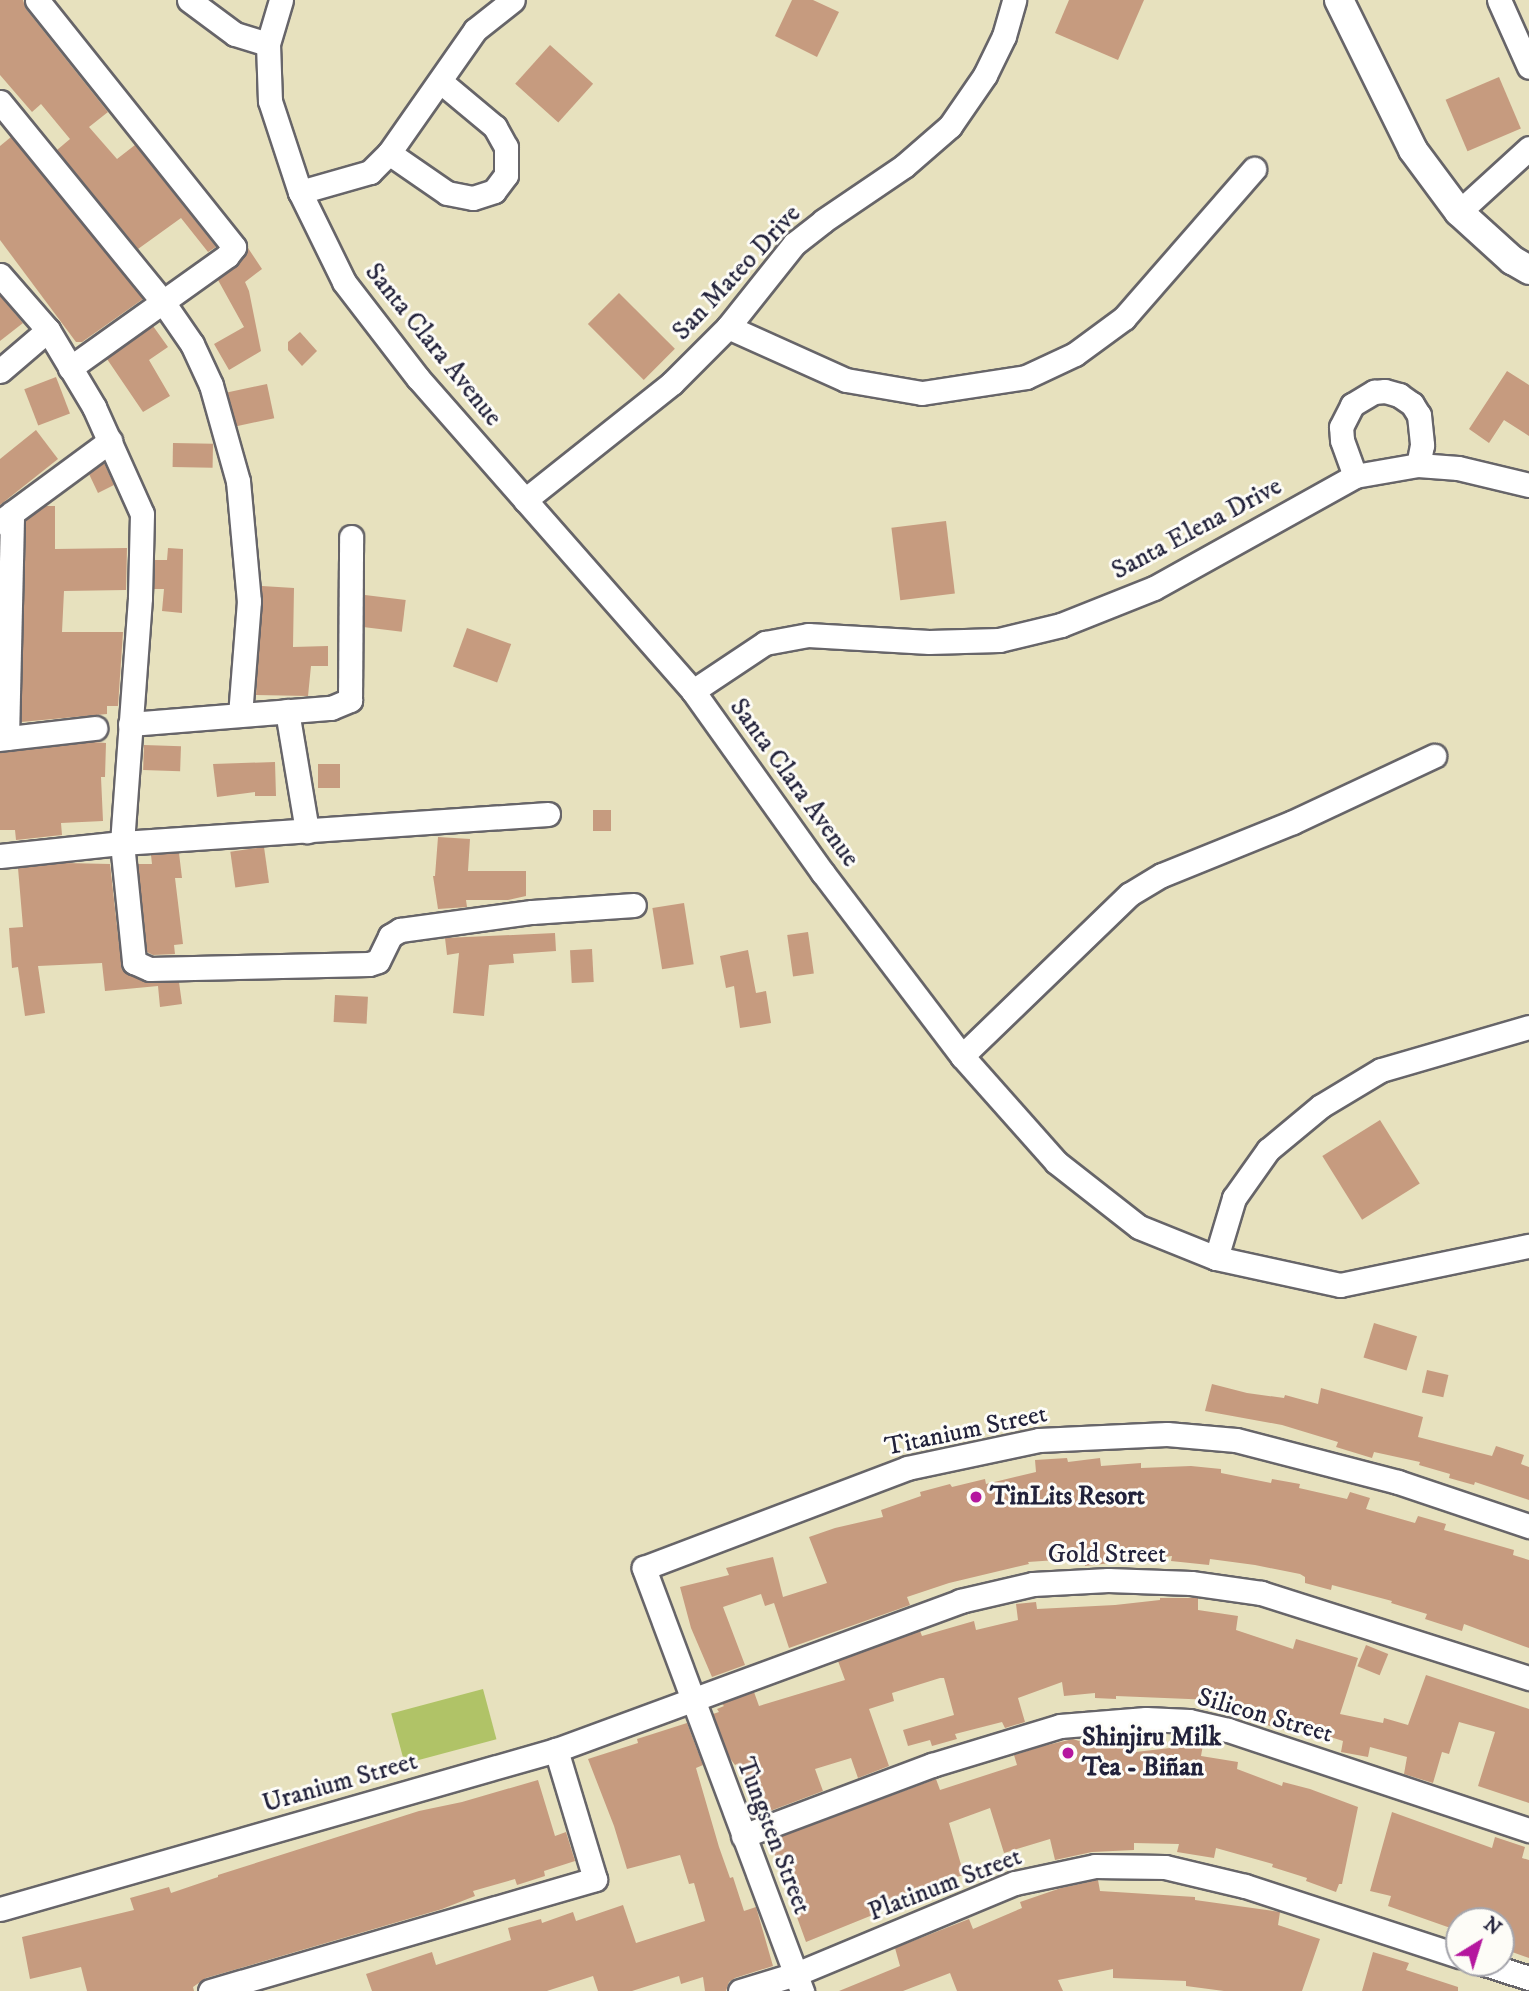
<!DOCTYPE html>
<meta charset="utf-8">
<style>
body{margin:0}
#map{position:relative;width:1529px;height:1991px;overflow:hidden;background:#e7e1be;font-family:"IM FELL DW Pica",serif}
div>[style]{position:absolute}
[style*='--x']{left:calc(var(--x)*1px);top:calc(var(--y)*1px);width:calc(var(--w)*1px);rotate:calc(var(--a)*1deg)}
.green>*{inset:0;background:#b0c367;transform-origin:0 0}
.building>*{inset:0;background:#c69b7f;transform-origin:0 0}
.roads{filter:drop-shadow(2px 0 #676569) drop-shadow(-2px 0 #676569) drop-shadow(0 2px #676569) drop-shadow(0 -2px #676569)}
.minor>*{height:23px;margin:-11.5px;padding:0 11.5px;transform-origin:11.5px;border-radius:11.5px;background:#fff}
.tertiary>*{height:28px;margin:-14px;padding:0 14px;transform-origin:14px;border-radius:14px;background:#fff}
.dots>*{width:19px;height:19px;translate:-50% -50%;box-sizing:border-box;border:4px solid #fdfcf7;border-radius:50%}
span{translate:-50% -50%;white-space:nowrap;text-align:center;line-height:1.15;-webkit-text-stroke:6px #fdfcf7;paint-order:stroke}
.street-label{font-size:26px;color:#22223b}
.poi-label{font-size:26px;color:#22223b;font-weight:700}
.left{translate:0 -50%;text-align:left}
.north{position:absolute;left:1445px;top:1907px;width:70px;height:70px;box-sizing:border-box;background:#fdfcf7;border:2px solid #a5a5ac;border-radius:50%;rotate:38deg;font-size:19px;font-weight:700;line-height:28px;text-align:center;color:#22223b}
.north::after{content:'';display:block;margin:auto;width:24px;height:32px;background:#b5179e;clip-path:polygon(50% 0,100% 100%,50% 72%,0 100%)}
</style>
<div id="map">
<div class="green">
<div style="left:483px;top:1689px;width:52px;height:95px;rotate:75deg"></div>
</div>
<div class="building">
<div style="clip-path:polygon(0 0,23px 0,26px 9px,108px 112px,89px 127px,117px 159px,135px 145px,216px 247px,208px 252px,181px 218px,138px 249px,57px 150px,70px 139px,41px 104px,32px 112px,0 75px)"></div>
<div style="clip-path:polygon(792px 0,813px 0,839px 12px,817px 57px,775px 36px)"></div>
<div style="clip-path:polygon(1069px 0,1144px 0,1118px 60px,1055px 33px)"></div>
<div style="left:550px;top:45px;width:58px;height:52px;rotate:42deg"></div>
<div style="left:1499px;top:77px;width:56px;height:58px;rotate:67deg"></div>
<div style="clip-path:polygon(11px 137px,143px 299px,82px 342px,76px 342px,0 240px,0 146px)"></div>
<div style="clip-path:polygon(248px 248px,262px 269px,245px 282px,249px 291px,261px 351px,229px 370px,214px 344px,244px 327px,218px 280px,238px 265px)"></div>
<div style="left:619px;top:293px;width:79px;height:44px;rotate:45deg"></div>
<div style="clip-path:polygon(0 296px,23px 323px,0 341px)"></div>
<div style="clip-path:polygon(153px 326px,168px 347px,149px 360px,170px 396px,143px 412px,107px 359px)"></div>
<div style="clip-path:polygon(300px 332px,317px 351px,302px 366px,288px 350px,288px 342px)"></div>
<div style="clip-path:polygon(1507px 371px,1529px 385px,1529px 436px,1504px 420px,1489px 443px,1469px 429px)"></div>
<div style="left:56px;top:377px;width:39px;height:34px;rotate:69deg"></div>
<div style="left:267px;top:384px;width:35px;height:41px;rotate:78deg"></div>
<div style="clip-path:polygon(36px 430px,58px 459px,0 505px,0 459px)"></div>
<div style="left:173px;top:443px;width:40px;height:24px;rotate:1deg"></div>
<div style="clip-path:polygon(104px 463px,114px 485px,98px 493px,89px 474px)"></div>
<div style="clip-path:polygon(46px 506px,55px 506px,55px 549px,127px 548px,126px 590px,64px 591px,62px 632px,123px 632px,118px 706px,107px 706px,107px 714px,21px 722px,26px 520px)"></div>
<div style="left:946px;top:521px;width:73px;height:55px;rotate:83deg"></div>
<div style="clip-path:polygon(168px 548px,183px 549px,182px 613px,162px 611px,164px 589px,154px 589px,155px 560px,167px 560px)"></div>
<div style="clip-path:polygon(262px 586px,294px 588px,293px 647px,328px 646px,328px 666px,311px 666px,308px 696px,256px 695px)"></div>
<div style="left:365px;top:595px;width:41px;height:32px;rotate:7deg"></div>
<div style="left:467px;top:628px;width:47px;height:41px;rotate:20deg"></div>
<div style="clip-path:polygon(93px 742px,106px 743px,105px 777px,101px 777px,103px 821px,61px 823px,62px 835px,16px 840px,15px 830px,0 830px,0 753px)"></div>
<div style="left:144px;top:745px;width:37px;height:25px;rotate:2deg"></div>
<div style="clip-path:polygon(275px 762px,276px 796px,255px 796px,255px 792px,217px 797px,213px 764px)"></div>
<div style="left:318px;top:764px;width:22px;height:24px"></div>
<div style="left:593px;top:810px;width:18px;height:21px"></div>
<div style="clip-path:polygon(438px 837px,470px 839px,468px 871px,526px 871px,526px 896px,508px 900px,466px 900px,467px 907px,438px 909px,433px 876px,435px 876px)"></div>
<div style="left:264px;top:847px;width:36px;height:34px;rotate:82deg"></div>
<div style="clip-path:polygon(179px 853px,182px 878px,175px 878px,183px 944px,174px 945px,175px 954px,153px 955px,147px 952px,138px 864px,152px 864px,151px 855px)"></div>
<div style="clip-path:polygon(65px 863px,110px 864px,122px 970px,145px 982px,179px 982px,182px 1004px,160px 1007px,158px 986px,105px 991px,102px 963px,38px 966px,45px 1013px,25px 1016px,18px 967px,12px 968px,9px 928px,23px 927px,18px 868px)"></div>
<div style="left:684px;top:903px;width:62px;height:32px;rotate:81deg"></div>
<div style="left:808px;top:932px;width:42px;height:21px;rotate:82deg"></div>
<div style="clip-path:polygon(555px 933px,556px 951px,513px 954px,514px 963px,489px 965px,484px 1016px,453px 1013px,459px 953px,447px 955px,445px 938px)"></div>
<div style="left:592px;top:949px;width:33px;height:22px;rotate:87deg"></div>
<div style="clip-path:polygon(748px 950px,756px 993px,766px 991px,771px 1023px,740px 1028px,734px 986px,726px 988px,720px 956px)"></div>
<div style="left:335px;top:995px;width:33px;height:27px;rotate:3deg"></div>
<div style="left:1380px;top:1120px;width:75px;height:68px;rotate:58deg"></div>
<div style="left:1374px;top:1323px;width:45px;height:36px;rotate:17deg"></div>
<div style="left:1427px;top:1370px;width:22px;height:23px;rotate:13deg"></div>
<div style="clip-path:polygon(1212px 1384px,1247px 1393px,1284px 1398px,1285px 1395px,1318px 1404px,1321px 1388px,1423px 1417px,1418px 1437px,1492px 1456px,1496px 1446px,1524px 1455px,1521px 1464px,1529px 1467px,1529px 1500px,1475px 1482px,1474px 1485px,1449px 1478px,1450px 1474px,1419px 1465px,1420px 1462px,1374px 1452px,1372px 1458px,1336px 1447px,1338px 1442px,1282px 1425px,1205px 1411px)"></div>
<div style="clip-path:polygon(1067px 1458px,1068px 1462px,1100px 1458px,1101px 1466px,1141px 1463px,1141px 1468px,1191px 1466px,1221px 1469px,1221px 1473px,1271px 1483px,1272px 1479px,1300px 1484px,1299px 1488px,1347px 1499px,1350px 1492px,1370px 1498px,1366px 1509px,1415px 1523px,1418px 1516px,1446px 1524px,1444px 1530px,1514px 1550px,1513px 1555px,1529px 1560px,1529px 1648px,1464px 1624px,1462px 1631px,1425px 1619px,1427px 1614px,1391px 1603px,1392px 1601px,1332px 1585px,1331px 1590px,1305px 1583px,1305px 1577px,1300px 1574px,1255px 1565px,1210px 1559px,1209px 1565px,1171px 1561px,1172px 1556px,1085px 1566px,1085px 1558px,1028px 1562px,1029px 1564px,949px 1583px,907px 1597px,910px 1605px,789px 1648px,774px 1603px,765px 1606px,761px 1594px,723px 1607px,745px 1665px,712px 1677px,691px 1628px,680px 1587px,729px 1575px,726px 1568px,773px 1557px,783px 1597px,827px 1583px,809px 1537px,835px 1528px,883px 1517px,881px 1510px,921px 1496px,920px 1492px,950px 1484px,952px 1487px,985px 1479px,986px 1484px,1036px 1472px,1035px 1460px)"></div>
<div style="clip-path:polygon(1160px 1598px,1198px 1598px,1198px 1610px,1238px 1616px,1236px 1630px,1293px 1649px,1296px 1639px,1358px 1658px,1340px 1714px,1383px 1723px,1384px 1718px,1408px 1725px,1426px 1675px,1529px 1709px,1529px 1803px,1478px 1786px,1495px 1732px,1459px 1722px,1449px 1754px,1442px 1752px,1433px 1783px,1404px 1774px,1407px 1757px,1370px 1747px,1368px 1757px,1341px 1752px,1343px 1741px,1299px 1727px,1297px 1734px,1267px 1725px,1270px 1717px,1237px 1708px,1237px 1701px,1116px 1696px,1116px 1699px,1095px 1698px,1095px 1693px,1064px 1696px,1062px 1682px,1018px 1698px,1025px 1722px,1005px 1728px,1002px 1722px,955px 1734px,957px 1739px,932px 1746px,930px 1740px,908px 1746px,903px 1730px,954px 1715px,944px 1678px,940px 1678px,892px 1693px,894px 1701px,869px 1709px,889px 1766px,858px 1778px,851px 1758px,815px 1769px,823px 1791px,759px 1815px,737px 1764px,735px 1765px,729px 1757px,713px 1714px,719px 1712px,717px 1709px,724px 1706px,722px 1704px,754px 1692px,759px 1706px,845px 1680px,838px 1661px,920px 1631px,922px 1636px,974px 1621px,976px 1630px,1018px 1620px,1016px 1604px,1036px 1602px,1037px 1609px,1115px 1605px,1160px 1600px)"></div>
<div style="left:1366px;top:1645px;width:24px;height:23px;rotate:22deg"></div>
<div style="clip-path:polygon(687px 1723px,703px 1765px,696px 1768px,719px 1847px,730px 1878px,733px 1877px,744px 1911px,756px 1907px,773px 1966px,735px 1978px,729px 1982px,726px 1991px,705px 1991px,703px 1977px,681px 1984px,679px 1976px,632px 1991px,598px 1991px,593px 1976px,547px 1991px,372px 1991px,366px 1974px,432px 1952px,436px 1965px,511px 1940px,508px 1928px,541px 1919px,542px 1923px,573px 1912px,576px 1921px,623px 1905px,636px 1943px,705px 1921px,694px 1883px,689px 1884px,680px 1855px,627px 1869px,614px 1826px,588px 1759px,638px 1743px,637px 1739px)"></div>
<div style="clip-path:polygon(1172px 1734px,1204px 1739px,1201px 1756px,1238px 1762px,1237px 1769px,1282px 1786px,1283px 1782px,1310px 1789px,1358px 1807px,1342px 1884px,1339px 1884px,1336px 1892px,1306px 1881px,1307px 1878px,1272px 1867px,1273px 1864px,1216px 1848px,1214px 1858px,1177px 1852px,1179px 1844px,1134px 1843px,1134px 1850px,1092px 1852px,1055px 1860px,1050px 1839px,1004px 1853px,990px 1808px,949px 1823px,964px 1875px,914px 1889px,917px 1897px,806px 1942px,794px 1909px,797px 1908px,769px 1841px,936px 1779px,940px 1790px,1017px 1765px,1014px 1755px,1043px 1746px,1073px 1739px,1079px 1741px,1123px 1735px,1127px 1753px,1170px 1748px)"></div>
<div style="clip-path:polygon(538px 1780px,555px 1836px,566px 1832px,575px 1861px,544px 1871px,545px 1876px,517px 1885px,515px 1879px,473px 1891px,475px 1896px,442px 1909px,206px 1978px,193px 1987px,194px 1991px,87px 1991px,81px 1967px,30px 1979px,22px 1937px,134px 1910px,130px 1898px,169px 1887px,171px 1893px,218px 1877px,218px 1875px,419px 1811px,462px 1802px)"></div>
<div style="clip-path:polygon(1392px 1812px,1492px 1848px,1495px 1837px,1525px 1847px,1522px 1858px,1529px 1860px,1529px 1958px,1501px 1948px,1501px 1921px,1459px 1921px,1459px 1931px,1388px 1906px,1391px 1896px,1370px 1891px)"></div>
<div style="clip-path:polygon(1098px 1880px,1100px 1891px,1195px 1897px,1195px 1900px,1280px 1912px,1278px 1925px,1320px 1939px,1302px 1991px,1224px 1991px,1186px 1986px,1186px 1981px,1113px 1978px,1113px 1969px,1058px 1980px,1063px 1991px,957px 1991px,950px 1973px,903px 1991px,839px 1991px,900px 1966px,895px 1948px,969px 1919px,973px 1929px,1022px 1908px,1020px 1902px,1061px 1888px)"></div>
<div style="clip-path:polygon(1373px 1952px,1409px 1963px,1406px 1970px,1458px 1987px,1458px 1991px,1362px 1991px)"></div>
</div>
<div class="roads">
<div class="minor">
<div style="--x:37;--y:0;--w:316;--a:51.4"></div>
<div style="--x:234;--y:247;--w:11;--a:128"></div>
<div style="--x:227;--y:256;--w:193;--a:144.5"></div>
<div style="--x:189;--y:0;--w:57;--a:36.5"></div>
<div style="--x:235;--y:34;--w:34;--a:17"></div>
<div style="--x:281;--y:0;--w:46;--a:106.5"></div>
<div style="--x:268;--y:44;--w:57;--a:88"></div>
<div style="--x:270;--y:101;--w:96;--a:71.8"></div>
<div style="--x:300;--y:192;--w:100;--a:63.9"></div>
<div style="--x:344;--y:282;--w:121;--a:52.4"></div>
<div style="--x:418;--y:378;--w:417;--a:48.7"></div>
<div style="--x:693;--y:691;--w:224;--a:54.5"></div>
<div style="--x:823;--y:873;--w:230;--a:52.8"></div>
<div style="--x:962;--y:1056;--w:142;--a:48.4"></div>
<div style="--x:1056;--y:1162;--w:105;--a:38.1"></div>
<div style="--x:1139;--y:1227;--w:83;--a:21.9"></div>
<div style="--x:1216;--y:1258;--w:127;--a:12.3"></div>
<div style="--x:1340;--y:1285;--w:193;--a:-11.7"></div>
<div style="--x:1499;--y:0;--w:73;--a:65.9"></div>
<div style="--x:0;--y:102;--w:258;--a:50.8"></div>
<div style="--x:163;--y:302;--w:51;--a:55.4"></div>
<div style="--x:192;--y:344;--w:45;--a:65.1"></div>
<div style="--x:211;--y:385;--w:100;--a:74.3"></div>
<div style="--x:238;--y:481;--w:121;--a:84.8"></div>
<div style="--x:249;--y:601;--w:114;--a:94.5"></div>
<div style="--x:389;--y:153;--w:70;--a:34.6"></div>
<div style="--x:447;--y:193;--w:26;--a:11"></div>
<div style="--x:473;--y:198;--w:22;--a:-18"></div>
<div style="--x:494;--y:191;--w:20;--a:-53"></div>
<div style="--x:506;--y:175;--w:28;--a:-90"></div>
<div style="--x:506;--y:147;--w:23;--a:-119"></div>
<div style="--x:495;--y:127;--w:70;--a:-140.2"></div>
<div style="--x:300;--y:192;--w:73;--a:-15.9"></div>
<div style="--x:370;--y:172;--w:27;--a:-45"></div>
<div style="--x:389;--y:153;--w:150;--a:-55"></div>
<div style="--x:475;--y:30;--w:48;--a:-38.3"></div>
<div style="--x:1459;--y:212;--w:95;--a:-42.4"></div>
<div style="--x:0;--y:275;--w:73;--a:48.9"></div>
<div style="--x:48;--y:330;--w:90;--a:59.1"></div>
<div style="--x:94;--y:407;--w:117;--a:65.8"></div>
<div style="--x:142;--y:514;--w:84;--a:91.4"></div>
<div style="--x:140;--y:598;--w:246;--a:94.2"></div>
<div style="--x:122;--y:843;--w:120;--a:84.2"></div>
<div style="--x:134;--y:962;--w:17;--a:24"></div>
<div style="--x:150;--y:969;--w:219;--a:-1.3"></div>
<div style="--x:369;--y:964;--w:9;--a:-18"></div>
<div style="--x:378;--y:961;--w:28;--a:-64"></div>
<div style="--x:390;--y:936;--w:12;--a:-31"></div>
<div style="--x:400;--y:930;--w:133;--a:-7.8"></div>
<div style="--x:532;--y:912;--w:102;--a:-3.9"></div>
<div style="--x:728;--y:327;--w:129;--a:24.2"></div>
<div style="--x:846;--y:380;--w:77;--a:9.7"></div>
<div style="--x:922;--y:393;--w:105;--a:-8.7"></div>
<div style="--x:1026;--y:377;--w:54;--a:-25.1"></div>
<div style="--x:1075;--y:354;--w:61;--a:-36.3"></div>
<div style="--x:1124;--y:318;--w:198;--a:-48.9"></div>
<div style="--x:0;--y:371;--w:63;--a:-40.5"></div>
<div style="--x:1355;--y:476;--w:38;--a:-110"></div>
<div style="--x:1342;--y:440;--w:13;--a:-94"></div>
<div style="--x:1341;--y:427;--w:25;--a:-63"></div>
<div style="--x:1352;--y:405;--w:26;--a:-31"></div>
<div style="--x:1374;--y:392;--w:11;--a:-5"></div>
<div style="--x:1385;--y:391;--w:15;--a:16"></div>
<div style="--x:1399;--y:395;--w:16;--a:35"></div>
<div style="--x:1412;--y:404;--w:13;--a:58"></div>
<div style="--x:1419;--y:415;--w:30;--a:84"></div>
<div style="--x:1422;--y:445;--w:20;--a:101"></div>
<div style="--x:525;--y:500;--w:188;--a:-38.5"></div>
<div style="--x:672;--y:383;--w:79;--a:-45"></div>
<div style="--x:728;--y:327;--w:106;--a:-51.5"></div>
<div style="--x:794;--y:244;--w:37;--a:-38"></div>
<div style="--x:823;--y:221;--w:98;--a:-34.2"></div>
<div style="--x:904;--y:166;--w:61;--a:-41"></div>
<div style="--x:950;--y:126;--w:62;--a:-55.5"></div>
<div style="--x:985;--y:75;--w:43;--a:-64"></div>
<div style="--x:1004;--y:36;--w:37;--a:-74"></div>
<div style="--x:0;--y:522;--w:137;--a:-36.4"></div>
<div style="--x:693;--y:691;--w:87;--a:-33.7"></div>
<div style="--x:765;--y:643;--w:44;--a:-10.5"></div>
<div style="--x:808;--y:635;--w:121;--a:3.3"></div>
<div style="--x:929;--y:642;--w:70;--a:-1.6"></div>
<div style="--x:999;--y:640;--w:64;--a:-13.6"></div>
<div style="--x:1061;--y:625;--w:100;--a:-21.7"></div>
<div style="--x:1154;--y:588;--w:230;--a:-29.1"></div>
<div style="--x:1355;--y:476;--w:64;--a:-9.9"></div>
<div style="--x:1418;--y:465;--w:40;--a:4.3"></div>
<div style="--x:1458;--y:468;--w:73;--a:13.5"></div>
<div style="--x:287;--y:711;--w:122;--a:80.5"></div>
<div style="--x:130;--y:724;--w:202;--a:-4.6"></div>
<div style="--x:331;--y:708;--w:21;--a:-23"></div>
<div style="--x:350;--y:700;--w:163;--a:-89.6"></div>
<div style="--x:7;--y:738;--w:225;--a:-88.7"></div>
<div style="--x:0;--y:739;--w:96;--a:-6.6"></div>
<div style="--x:0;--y:856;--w:123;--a:-6.1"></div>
<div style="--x:122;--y:843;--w:427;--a:-3.9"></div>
<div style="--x:962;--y:1056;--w:233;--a:-44"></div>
<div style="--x:1130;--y:894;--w:37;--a:-31"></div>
<div style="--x:1162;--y:875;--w:141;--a:-22"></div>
<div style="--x:1293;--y:822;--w:156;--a:-25.1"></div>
<div style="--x:1216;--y:1258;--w:63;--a:-73.3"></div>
<div style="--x:1234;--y:1198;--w:59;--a:-54.7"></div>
<div style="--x:1268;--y:1150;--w:69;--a:-39.7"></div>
<div style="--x:1321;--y:1106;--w:70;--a:-31"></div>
<div style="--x:1381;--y:1070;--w:154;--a:-16.2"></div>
<div style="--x:743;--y:1836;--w:202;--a:-20.6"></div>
<div style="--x:932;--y:1765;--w:134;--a:-16.9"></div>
<div style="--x:1060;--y:1726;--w:86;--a:-4.7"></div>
<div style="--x:1146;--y:1719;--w:43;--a:2.7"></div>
<div style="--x:1189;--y:1721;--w:40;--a:13"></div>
<div style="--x:1228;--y:1730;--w:317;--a:18.4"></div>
<div style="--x:0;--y:1909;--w:578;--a:-15.96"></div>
<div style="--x:556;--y:1750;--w:431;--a:-20.2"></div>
<div style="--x:960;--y:1601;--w:75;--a:-13.1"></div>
<div style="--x:1033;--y:1584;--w:75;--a:-3.1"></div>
<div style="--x:1108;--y:1580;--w:83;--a:2.1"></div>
<div style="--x:1191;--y:1583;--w:71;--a:8.1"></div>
<div style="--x:1261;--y:1593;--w:281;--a:17.6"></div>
<div style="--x:1482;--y:1963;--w:49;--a:17.7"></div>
<div style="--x:210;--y:1991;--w:401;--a:-16.2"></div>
<div style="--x:595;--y:1879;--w:135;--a:-106.8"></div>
<div style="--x:740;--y:1991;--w:59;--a:-16.9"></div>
<div style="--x:796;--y:1974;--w:237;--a:-22.6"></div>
<div style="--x:1015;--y:1883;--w:82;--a:-12"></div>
<div style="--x:1095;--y:1866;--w:70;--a:0.8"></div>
<div style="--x:1165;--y:1867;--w:82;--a:13.4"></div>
<div style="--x:1245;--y:1886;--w:225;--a:18.1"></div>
<div style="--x:802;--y:1991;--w:452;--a:-110.5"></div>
<div style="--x:644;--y:1568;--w:281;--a:-20.8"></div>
<div style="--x:907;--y:1468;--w:135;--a:-12"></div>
<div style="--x:1039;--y:1440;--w:128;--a:-2.7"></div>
<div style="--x:1167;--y:1434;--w:69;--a:5"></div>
<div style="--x:1236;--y:1440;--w:167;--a:14.5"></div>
<div style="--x:1398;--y:1482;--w:138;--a:18.6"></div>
</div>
<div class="tertiary">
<div style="--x:1339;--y:0;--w:167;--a:63.7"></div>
<div style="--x:1413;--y:150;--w:77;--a:53.4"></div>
<div style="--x:1459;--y:212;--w:72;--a:42.2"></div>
<div style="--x:1512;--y:260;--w:20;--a:30"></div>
</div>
</div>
<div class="dots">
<div style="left:976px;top:1497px;background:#b5179e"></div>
<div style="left:1068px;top:1753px;background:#b5179e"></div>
</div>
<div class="street-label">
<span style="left:737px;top:273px;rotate:-47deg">San Mateo Drive</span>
<span style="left:433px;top:345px;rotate:51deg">Santa Clara Avenue</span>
<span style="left:1197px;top:529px;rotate:-28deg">Santa Elena Drive</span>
<span style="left:794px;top:783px;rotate:54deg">Santa Clara Avenue</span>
<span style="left:966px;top:1431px;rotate:-12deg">Titanium Street</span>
<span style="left:1107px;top:1555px">Gold Street</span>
<span style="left:1265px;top:1716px;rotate:16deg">Silicon Street</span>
<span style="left:340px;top:1783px;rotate:-16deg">Uranium Street</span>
<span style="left:773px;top:1836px;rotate:69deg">Tungsten Street</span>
<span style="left:945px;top:1885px;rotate:-21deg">Platinum Street</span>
</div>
<div class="poi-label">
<span class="left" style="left:990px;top:1497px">TinLits Resort</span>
<span class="left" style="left:1082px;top:1753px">Shinjiru Milk<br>Tea - Biñan</span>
</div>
<div class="north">N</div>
</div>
